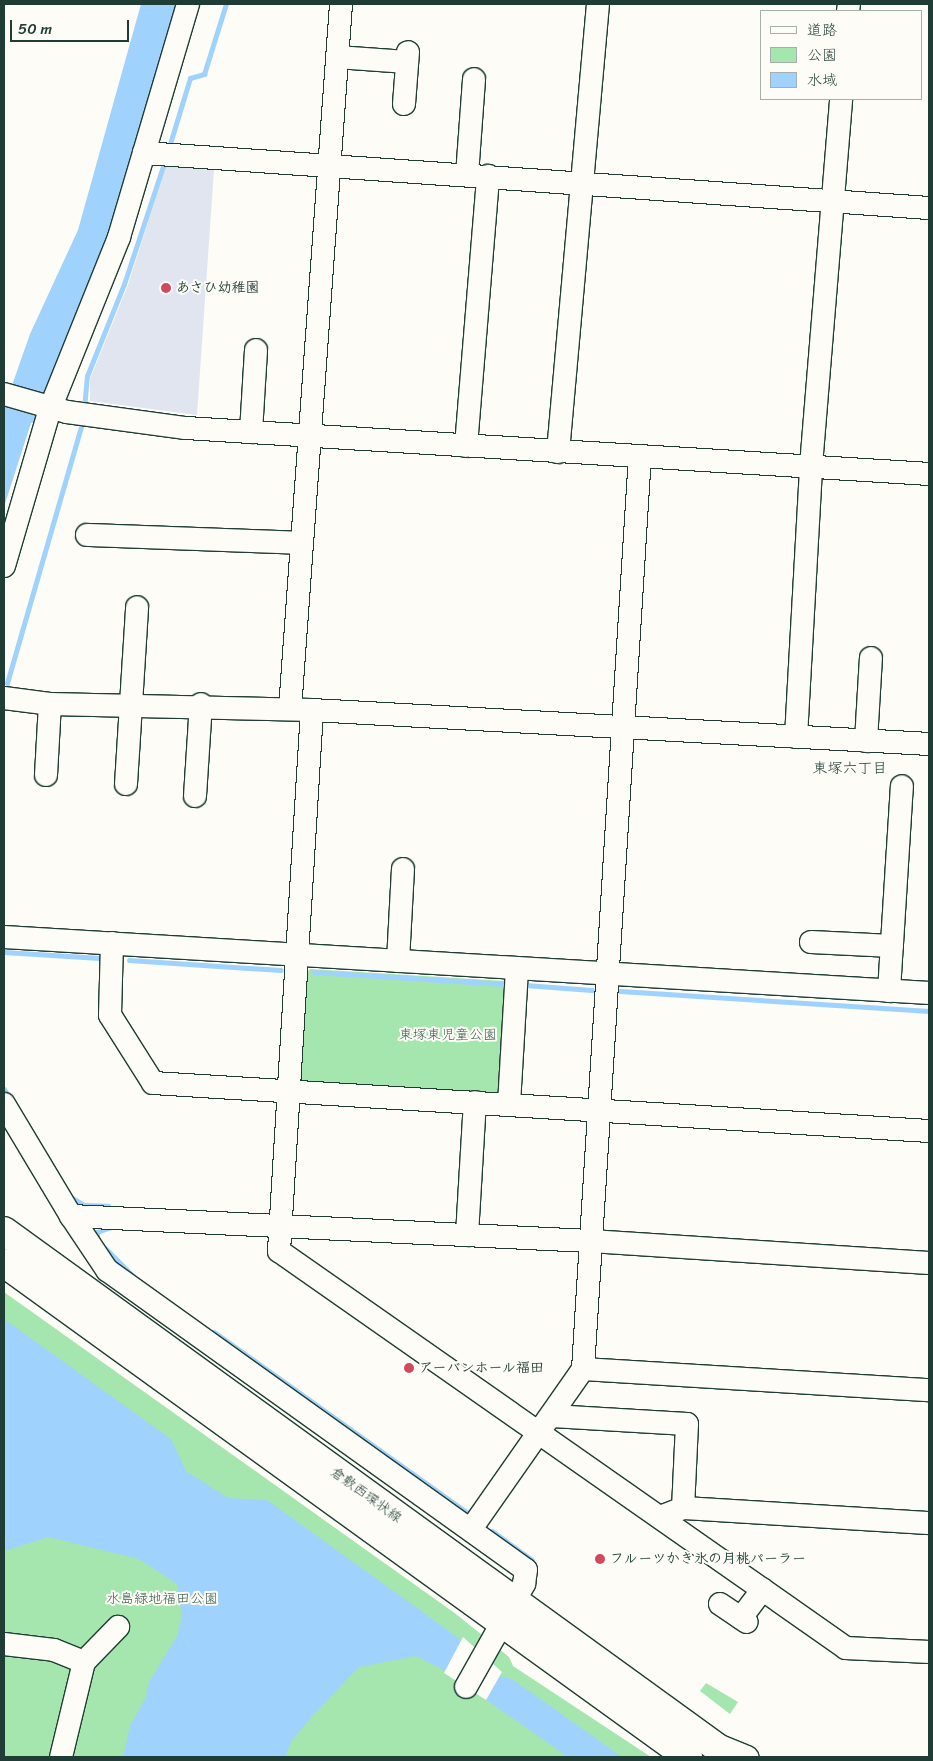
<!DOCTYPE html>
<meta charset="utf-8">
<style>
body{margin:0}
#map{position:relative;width:933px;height:1761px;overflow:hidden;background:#fdfcf7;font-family:Sriracha,"Klee One",sans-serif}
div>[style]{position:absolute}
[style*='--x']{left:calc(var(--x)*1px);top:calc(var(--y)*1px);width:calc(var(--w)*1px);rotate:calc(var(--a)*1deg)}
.built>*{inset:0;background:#e1e5f0}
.green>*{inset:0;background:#a5e6af}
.water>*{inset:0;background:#9fd2fc}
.pier>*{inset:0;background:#fdfcf7}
.stream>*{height:5px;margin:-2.5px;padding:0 2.5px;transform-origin:2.5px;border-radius:2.5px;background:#9fd2fc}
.roads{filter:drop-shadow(1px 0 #1f3d34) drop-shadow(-1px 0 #1f3d34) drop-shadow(0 1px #1f3d34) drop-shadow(0 -1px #1f3d34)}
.minor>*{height:22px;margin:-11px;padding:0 11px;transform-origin:11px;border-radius:11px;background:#fdfcf7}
.major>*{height:28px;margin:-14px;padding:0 14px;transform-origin:14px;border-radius:14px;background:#fdfcf7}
.dots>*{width:14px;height:14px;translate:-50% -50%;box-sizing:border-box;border:2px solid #fdfcf7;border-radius:50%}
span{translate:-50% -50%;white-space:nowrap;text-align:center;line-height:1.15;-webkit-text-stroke:4px #fdfcf7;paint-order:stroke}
.poi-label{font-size:14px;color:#1f3d34;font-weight:700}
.left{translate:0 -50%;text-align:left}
.park-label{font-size:14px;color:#3a5f4d}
.street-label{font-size:14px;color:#1f3d34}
.neighbourhood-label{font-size:15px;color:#1f3d34}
.frame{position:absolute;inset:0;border:5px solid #1f3d34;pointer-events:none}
.legend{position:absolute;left:760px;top:10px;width:162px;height:90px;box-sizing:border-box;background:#fdfcf7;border:1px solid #a4b0a9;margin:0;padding:6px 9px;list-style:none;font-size:15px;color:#1f3d34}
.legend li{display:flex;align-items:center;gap:10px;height:25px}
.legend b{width:25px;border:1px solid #a4b0a9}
.scale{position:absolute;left:10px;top:20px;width:119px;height:22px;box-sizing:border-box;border:2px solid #1f3d34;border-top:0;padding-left:6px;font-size:15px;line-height:18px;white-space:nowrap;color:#1f3d34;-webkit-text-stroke:4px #fdfcf7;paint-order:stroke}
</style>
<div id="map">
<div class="built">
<div style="clip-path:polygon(166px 166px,214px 170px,197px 415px,90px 401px,90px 379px,128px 285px)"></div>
</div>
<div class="green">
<div style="clip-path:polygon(310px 969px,505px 981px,510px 989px,499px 1096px,301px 1083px,303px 977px)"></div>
<div style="clip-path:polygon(4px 1292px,456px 1614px,509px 1657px,513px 1666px,651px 1757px,4px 1757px)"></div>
<div style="clip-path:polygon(706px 1683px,738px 1702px,730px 1714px,700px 1691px)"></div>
</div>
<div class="water">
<div style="clip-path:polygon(141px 4px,176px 4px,130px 160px,124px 195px,36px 422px,31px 423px,4px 507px,4px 408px,30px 334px,78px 230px)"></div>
<div style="clip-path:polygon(4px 1319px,171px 1439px,186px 1471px,228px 1498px,267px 1500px,460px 1639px,495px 1665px,502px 1677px,512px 1679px,622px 1757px,568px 1757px,442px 1669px,416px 1656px,359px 1667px,315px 1713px,292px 1740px,285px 1757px,123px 1757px,130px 1726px,146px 1697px,149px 1682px,177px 1636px,182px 1617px,177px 1584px,139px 1559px,48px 1537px,4px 1551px)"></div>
</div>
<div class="pier">
<div style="clip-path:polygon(463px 1637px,502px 1672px,486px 1700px,444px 1673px)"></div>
</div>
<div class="stream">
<div style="--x:169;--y:147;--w:72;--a:-73.1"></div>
<div style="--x:190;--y:78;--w:15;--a:-16"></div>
<div style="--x:204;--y:74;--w:73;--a:-72.6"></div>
<div style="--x:84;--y:409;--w:33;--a:-85"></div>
<div style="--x:87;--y:376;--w:99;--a:-68.1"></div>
<div style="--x:124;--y:284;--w:127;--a:-71.7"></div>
<div style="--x:7;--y:683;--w:274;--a:-73.9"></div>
<div style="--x:4;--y:952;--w:96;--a:3.6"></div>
<div style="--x:129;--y:960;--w:152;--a:3.8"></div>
<div style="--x:314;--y:972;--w:190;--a:3.6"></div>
<div style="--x:525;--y:985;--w:67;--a:4.3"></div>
<div style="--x:620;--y:991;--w:310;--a:3.7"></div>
<div style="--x:4;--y:1089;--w:10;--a:61"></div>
<div style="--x:71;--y:1197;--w:15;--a:32"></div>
<div style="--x:84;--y:1205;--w:24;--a:2"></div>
<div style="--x:97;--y:1238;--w:6;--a:-90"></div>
<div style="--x:97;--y:1232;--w:15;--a:-20"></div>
<div style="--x:105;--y:1248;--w:37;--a:45"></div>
<div style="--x:214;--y:1332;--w:312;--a:35.5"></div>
<div style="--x:492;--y:1531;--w:49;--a:35.9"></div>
</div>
<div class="roads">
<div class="minor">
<div style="--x:848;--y:11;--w:7;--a:-82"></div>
<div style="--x:337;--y:57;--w:70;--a:4.1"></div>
<div style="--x:404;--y:104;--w:52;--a:-85.6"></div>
<div style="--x:144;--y:153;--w:787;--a:4.01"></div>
<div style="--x:467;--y:175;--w:96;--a:-85.8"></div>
<div style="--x:4;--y:394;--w:66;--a:15.9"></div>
<div style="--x:67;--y:412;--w:120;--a:7.7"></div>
<div style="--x:186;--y:428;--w:744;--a:3.54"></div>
<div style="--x:251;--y:432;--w:82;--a:-86.5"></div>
<div style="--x:466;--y:446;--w:271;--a:-85.3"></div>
<div style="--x:558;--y:452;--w:450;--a:-84.9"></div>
<div style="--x:87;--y:535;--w:214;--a:2.1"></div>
<div style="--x:4;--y:566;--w:164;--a:-73.7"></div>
<div style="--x:50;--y:409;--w:185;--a:-68.1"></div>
<div style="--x:119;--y:237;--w:243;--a:-73.5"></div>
<div style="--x:4;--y:698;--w:46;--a:7.4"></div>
<div style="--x:50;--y:704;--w:262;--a:1.3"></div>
<div style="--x:312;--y:710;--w:618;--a:3.15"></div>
<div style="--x:290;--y:709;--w:707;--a:-85.86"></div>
<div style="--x:312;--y:710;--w:542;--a:93.49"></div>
<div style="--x:279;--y:1251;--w:692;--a:35"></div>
<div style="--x:846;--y:1648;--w:83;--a:2.8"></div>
<div style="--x:796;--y:737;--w:271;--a:-86.8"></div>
<div style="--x:811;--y:466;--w:368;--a:-85.3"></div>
<div style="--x:866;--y:741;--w:83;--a:-86.6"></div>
<div style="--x:46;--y:775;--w:71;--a:-86.8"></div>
<div style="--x:126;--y:784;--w:177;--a:-86.4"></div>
<div style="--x:195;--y:796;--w:92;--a:-86.3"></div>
<div style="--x:4;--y:937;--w:927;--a:3.46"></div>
<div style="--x:811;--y:942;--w:81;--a:2.8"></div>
<div style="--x:112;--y:943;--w:72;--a:91.6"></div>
<div style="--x:110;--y:1015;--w:80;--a:57.7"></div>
<div style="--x:153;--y:1083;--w:777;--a:3.54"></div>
<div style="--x:398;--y:961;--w:92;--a:-86.9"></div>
<div style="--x:889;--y:991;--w:205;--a:-86.4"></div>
<div style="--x:4;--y:1104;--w:131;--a:59.1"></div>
<div style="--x:71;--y:1216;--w:520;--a:2.76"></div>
<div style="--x:590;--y:1241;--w:340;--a:3.7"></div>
<div style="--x:509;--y:1104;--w:136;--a:-86.6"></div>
<div style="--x:71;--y:1216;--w:65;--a:56.3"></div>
<div style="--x:107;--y:1270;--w:515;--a:35.6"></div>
<div style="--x:526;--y:1570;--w:14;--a:98"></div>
<div style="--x:524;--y:1584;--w:118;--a:119.4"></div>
<div style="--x:467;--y:1235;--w:133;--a:-86.6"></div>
<div style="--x:583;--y:1369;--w:347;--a:3.5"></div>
<div style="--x:552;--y:1416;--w:135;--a:3.4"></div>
<div style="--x:687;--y:1424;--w:84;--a:92.7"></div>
<div style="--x:660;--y:1517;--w:25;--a:-21"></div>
<div style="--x:683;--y:1508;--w:246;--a:3.5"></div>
<div style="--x:471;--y:1529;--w:195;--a:-55"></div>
<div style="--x:583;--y:1369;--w:915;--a:-86.43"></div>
<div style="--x:720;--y:1604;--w:32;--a:34"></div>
<div style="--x:741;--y:1618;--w:36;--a:-53"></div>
<div style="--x:4;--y:1644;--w:50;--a:6.8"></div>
<div style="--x:54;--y:1650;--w:32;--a:22"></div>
<div style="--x:84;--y:1662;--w:98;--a:103.6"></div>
<div style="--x:84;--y:1662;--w:49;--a:-45.8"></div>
<div style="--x:715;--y:1744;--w:35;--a:22"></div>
</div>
<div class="major">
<div style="--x:4;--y:1231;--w:897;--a:35.92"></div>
<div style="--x:4;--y:1263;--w:844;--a:35.84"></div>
</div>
</div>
<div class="dots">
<div style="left:166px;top:288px;background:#d1495b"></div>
<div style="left:409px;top:1368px;background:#d1495b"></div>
<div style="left:600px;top:1559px;background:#d1495b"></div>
</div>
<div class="poi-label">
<span class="left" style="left:176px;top:288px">あさひ幼稚園</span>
<span class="left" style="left:419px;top:1368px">アーバンホール福田</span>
<span class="left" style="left:610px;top:1559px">フルーツかき氷の月桃パーラー</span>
</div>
<div class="park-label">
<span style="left:448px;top:1035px">東塚東児童公園</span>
<span style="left:162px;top:1599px">水島緑地福田公園</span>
</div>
<div class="street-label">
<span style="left:366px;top:1495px;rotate:36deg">倉敷西環状線</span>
</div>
<div class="neighbourhood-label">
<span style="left:850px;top:769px">東塚六丁目</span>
</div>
<div class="frame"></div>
<ul class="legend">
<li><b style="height:6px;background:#fdfcf7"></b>道路</li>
<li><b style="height:14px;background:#a5e6af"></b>公園</li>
<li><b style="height:14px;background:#9fd2fc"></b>水域</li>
</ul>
<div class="scale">50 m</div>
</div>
